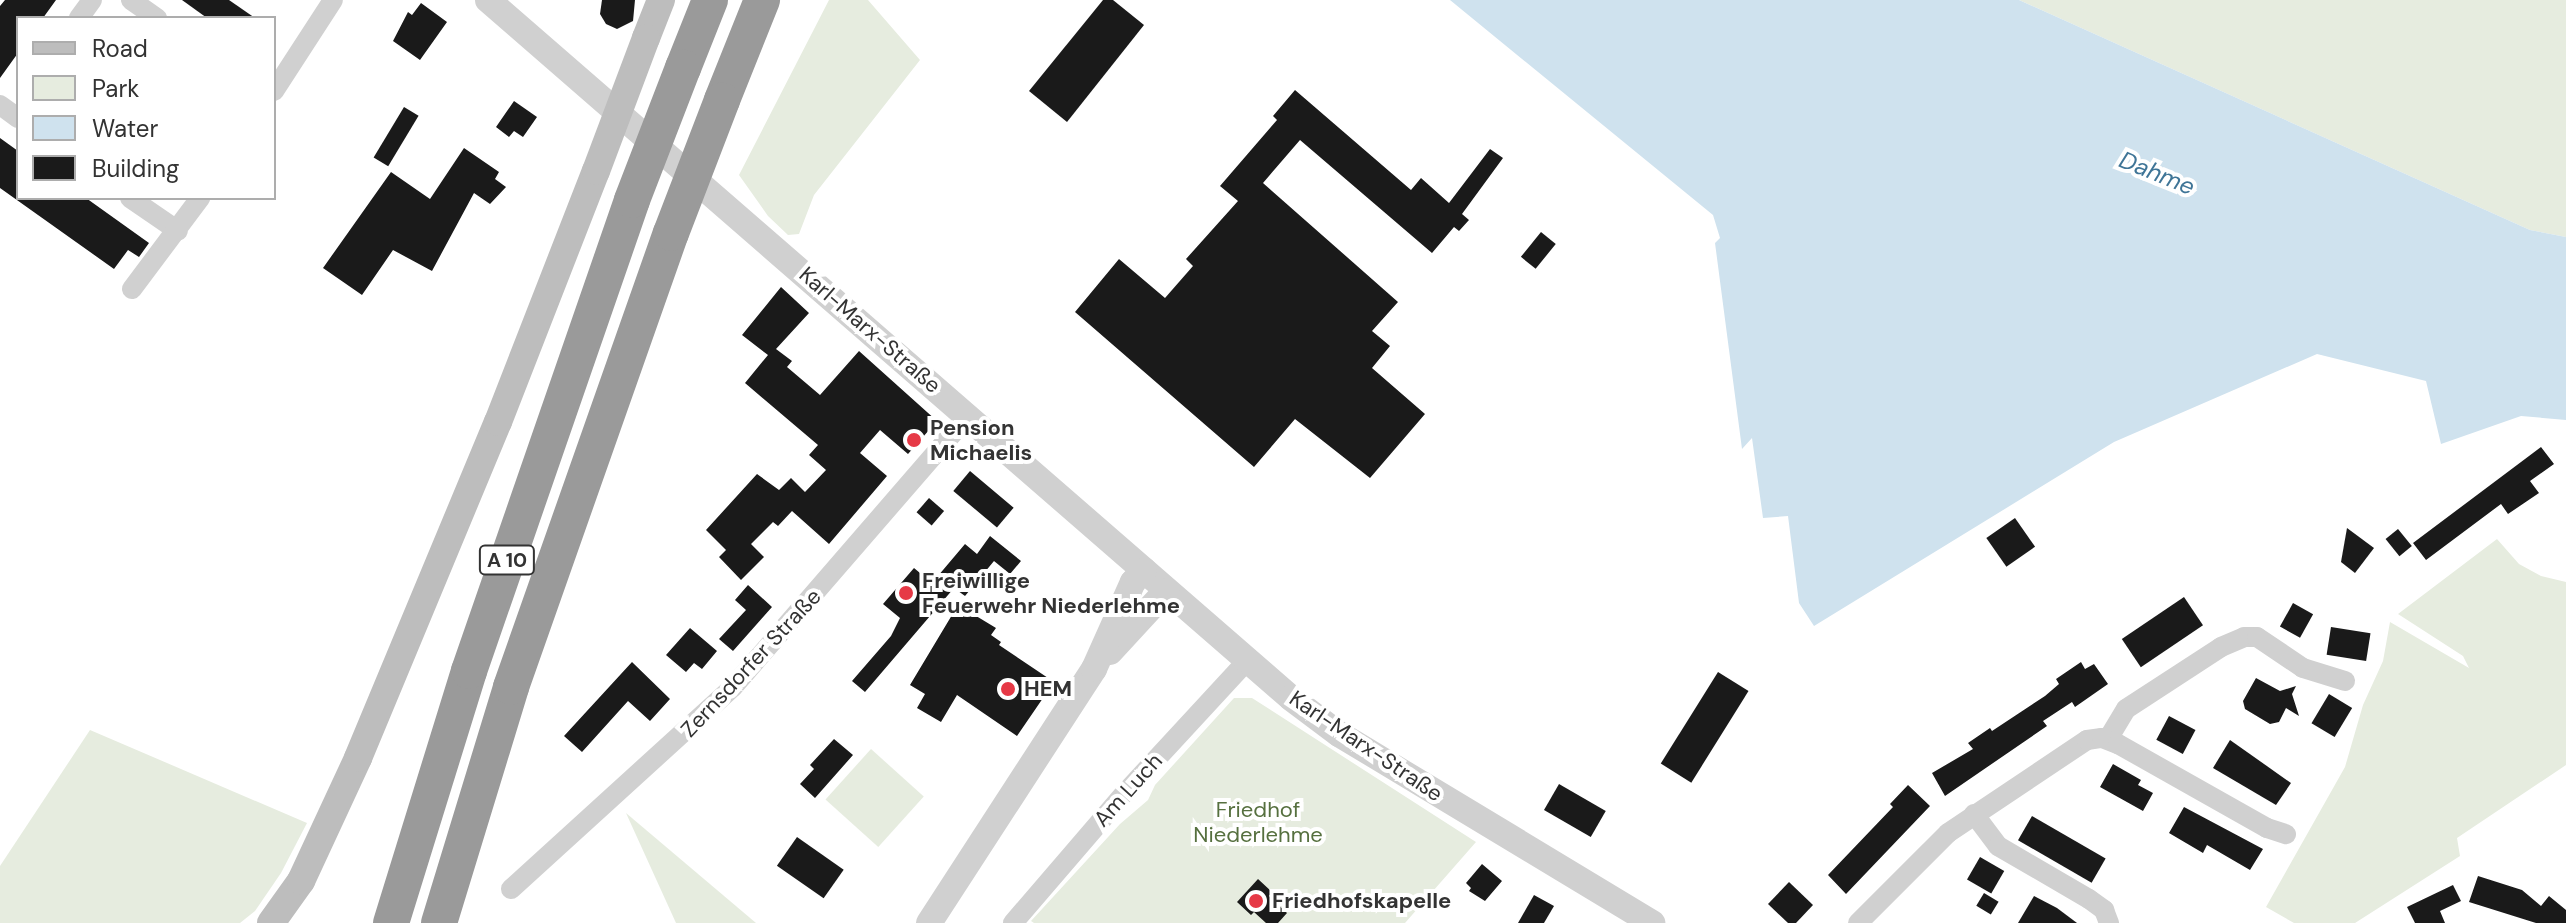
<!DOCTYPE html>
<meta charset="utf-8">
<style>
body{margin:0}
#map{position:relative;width:2566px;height:923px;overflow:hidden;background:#fff;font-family:"DM Sans",sans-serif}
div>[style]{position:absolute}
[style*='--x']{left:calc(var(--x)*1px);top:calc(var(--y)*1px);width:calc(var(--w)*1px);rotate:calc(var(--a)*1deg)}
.green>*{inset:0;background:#e6ecdf;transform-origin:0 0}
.water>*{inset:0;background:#cfe2ee}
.building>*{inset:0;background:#1a1a1a;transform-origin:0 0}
.minor>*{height:20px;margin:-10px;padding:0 10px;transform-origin:10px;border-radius:10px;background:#d0d0d0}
.tertiary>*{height:26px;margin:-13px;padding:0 13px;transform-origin:13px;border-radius:13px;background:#d0d0d0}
.secondary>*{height:28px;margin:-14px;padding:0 14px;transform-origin:14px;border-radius:14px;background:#bdbdbd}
.motorway>*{height:36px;margin:-18px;padding:0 18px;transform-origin:18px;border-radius:18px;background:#9a9a9a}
.secondary-bridge>*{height:28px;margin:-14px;padding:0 14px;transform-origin:14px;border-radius:14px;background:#bdbdbd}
.motorway-bridge>*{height:36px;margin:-18px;padding:0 18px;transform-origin:18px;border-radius:18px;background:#9a9a9a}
.dots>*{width:22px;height:22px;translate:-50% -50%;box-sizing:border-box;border:4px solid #fff;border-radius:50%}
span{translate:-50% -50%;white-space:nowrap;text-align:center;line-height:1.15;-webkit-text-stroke:8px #fff;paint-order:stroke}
.shield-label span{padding:2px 6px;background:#fff;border:2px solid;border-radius:6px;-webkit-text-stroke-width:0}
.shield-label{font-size:20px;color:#333;font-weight:700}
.street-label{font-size:22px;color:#333}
.poi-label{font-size:22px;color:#333;font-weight:700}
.left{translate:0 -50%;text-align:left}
.park-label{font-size:22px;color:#56703f}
.water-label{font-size:24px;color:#3f7597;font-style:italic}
.legend{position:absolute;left:16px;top:16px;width:260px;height:184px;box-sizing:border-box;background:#fff;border:2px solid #adadad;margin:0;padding:10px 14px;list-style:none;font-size:24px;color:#333}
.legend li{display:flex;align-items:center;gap:16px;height:40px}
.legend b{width:40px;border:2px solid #adadad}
</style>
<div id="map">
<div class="green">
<div style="clip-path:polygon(829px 0,868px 0,920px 60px,814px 195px,799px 234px,788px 235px,768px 216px,739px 175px)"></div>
<div style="clip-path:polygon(2019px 0,2566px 0,2566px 237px,2530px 230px)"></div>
<div style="clip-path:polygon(2497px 539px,2519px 564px,2541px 576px,2566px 582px,2566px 765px,2457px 838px,2460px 856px,2355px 923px,2294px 923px,2266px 907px,2345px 767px,2363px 705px,2383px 661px,2390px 622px,2469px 668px,2463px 656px,2398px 614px)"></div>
<div style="clip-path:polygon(1234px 698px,1252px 698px,1476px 842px,1405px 923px,1034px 923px,1031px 921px,1120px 824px,1148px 800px,1155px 785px)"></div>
<div style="clip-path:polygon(90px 730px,307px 823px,281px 873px,255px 911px,240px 923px,0 923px,0 866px)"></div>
<div style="left:871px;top:749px;width:71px;height:68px;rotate:42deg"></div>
<div style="clip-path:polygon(626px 813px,756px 923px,676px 923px)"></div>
</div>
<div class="water">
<div style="clip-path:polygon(1450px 0,2019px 0,2530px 230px,2566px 237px,2566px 420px,2521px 416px,2441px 444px,2426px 381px,2317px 354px,2114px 442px,1814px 626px,1799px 603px,1788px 516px,1763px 518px,1752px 438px,1742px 449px,1715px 243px,1720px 238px,1713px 215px)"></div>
</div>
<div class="building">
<div style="clip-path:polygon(5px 0,56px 0,43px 18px,18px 18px,18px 53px,0 78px,0 6px)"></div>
<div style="clip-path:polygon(182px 0,229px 0,255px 18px,207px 18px)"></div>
<div style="clip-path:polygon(602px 0,635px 0,633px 21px,617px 29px,606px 24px,600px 14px)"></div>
<div style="clip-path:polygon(1103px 0,1113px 0,1144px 25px,1067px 122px,1029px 91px)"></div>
<div style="clip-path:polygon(421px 3px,447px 22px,420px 60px,393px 41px,408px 12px,412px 15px)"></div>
<div style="clip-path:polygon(1295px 90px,1411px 190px,1421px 178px,1449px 203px,1490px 149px,1503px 158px,1462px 214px,1469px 220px,1459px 231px,1454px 227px,1432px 253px,1300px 140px,1263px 183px,1398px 302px,1372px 331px,1390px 346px,1372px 368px,1425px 414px,1370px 478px,1295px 419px,1254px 467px,1075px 312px,1119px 259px,1165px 298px,1193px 266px,1186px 259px,1238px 201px,1220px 186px,1277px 120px,1273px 116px)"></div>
<div style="clip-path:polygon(514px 101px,537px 117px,523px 137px,514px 131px,509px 137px,496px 127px)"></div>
<div style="left:404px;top:107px;width:17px;height:59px;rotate:31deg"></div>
<div style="clip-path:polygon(0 138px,18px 151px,18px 198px,86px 198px,149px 243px,139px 257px,128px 250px,114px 269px,0 188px)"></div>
<div style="clip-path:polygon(464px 148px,499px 172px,495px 179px,506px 187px,490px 204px,474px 193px,432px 271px,393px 250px,362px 295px,323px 268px,391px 172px,430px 199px)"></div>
<div style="left:1541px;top:232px;width:19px;height:32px;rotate:39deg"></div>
<div style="clip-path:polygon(781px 287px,809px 313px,776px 349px,792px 361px,787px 367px,820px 395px,859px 351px,937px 421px,908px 454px,880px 430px,860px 453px,887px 476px,829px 544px,792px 511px,778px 526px,773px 522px,751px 544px,764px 557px,741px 580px,719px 557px,726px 550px,706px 530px,757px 474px,779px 490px,791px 478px,805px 492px,826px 470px,809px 455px,818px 445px,745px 383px,768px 355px,742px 335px)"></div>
<div style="clip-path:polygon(2541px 447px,2554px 464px,2530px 481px,2539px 493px,2508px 514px,2501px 504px,2426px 560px,2413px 543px)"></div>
<div style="left:970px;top:471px;width:57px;height:26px;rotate:40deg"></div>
<div style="left:929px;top:498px;width:20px;height:19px;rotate:41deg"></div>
<div style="left:2015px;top:518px;width:35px;height:35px;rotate:55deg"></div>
<div style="clip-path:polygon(2347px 528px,2374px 548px,2355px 573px,2341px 562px)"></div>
<div style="left:2398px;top:529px;width:22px;height:16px;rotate:51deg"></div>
<div style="clip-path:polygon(990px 536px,1021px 561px,1010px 574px,994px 561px,965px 596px,954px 588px,865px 692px,852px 681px,891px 636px,900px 618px,883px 604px,914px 568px,932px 583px,965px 544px,977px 554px)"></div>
<div style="clip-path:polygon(748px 585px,772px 607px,733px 651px,719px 639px,746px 610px,735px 600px)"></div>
<div style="left:2184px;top:597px;width:34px;height:75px;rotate:56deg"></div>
<div style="left:2293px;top:603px;width:23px;height:27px;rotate:29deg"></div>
<div style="clip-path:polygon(958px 605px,996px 628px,991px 635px,1001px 642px,999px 645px,1054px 682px,1017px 736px,957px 695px,941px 722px,917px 708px,925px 694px,910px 685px)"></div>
<div style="left:2331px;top:627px;width:40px;height:28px;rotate:9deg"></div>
<div style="clip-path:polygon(690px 628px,717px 651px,702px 669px,694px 663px,686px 672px,666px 655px)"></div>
<div style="clip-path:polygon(632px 662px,670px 699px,650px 721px,628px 701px,582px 752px,564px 736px)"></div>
<div style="clip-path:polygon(2081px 662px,2085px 669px,2094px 664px,2108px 684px,2075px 707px,2072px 702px,2043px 721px,2047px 726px,1945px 796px,1932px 773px,1973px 749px,1968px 743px,1990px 728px,1992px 731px,2045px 696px,2059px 684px,2056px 679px)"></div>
<div style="left:1718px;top:672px;width:36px;height:108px;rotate:32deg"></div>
<div style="clip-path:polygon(2256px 678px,2280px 691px,2296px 686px,2292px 694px,2299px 716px,2286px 708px,2279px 722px,2270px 724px,2245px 709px,2243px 701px)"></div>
<div style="left:2329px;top:694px;width:27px;height:34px;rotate:31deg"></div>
<div style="left:2169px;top:716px;width:30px;height:27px;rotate:28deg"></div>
<div style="clip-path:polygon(834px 739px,853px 755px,815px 798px,800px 784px,814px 769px,810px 765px)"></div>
<div style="clip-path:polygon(2230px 740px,2291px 783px,2276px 805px,2213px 768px)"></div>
<div style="clip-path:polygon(2113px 764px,2141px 780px,2138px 785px,2153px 793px,2143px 811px,2100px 787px)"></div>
<div style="left:1559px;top:784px;width:54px;height:30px;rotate:30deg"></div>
<div style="clip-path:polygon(1908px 785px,1930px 806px,1846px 894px,1828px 875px,1893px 807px,1890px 804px)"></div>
<div style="clip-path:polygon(2184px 807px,2263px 849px,2250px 870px,2207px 845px,2203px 853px,2169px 833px)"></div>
<div style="left:2032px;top:816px;width:85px;height:28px;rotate:30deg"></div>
<div style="left:797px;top:837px;width:57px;height:35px;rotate:35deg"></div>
<div style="left:1980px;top:857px;width:28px;height:26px;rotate:30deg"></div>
<div style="clip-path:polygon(1482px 864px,1502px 881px,1485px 901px,1469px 891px,1471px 888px,1466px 883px)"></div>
<div style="clip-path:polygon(2478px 876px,2522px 890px,2541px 906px,2549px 896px,2566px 910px,2566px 923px,2536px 923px,2469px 902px)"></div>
<div style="clip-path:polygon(1258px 879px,1272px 892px,1269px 896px,1287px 913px,1278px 923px,1266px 923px,1254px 912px,1251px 915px,1237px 902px)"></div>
<div style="clip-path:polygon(1789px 882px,1813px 905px,1796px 923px,1788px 923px,1768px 904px)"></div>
<div style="clip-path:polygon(2453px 885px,2461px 901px,2440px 911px,2445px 923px,2415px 923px,2407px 907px)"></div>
<div style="left:1984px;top:893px;width:17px;height:15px;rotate:31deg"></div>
<div style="clip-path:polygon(1534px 895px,1554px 906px,1544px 923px,1518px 923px)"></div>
<div style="clip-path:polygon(2034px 896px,2057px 908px,2077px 923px,2018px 923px)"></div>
</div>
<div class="minor">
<div style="--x:131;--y:0;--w:32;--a:35"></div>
<div style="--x:79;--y:18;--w:22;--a:-54"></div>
<div style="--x:274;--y:91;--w:108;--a:-57"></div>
<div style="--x:0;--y:105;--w:22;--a:36"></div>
<div style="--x:130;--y:198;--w:58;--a:34.5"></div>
<div style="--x:132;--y:289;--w:114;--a:-53.2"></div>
<div style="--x:2108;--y:739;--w:35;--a:-59"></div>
<div style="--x:2126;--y:709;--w:113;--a:-33.1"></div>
<div style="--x:2221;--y:647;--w:25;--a:-23"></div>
<div style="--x:2244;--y:637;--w:13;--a:0"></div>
<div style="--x:2257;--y:637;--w:55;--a:34"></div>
<div style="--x:2303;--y:668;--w:44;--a:17.2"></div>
<div style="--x:1974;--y:814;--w:40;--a:53"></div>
<div style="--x:1998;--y:846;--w:105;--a:30.2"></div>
<div style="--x:2089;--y:899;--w:19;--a:36"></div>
<div style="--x:2104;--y:910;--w:14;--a:69"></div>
<div style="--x:511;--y:889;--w:300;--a:-42.3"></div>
<div style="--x:733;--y:687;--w:360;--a:-49.1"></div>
<div style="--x:1013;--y:923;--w:172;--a:-49.3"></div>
<div style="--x:1125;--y:793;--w:180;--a:-47.3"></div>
<div style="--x:1858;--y:923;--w:127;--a:-45"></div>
<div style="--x:1948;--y:833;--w:167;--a:-33.8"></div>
<div style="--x:2087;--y:740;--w:15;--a:-8"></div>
<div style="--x:2102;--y:738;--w:17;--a:21"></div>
<div style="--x:2118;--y:744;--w:171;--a:29.4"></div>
<div style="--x:2267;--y:828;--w:20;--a:18"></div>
</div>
<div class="tertiary">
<div style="--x:488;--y:0;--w:1064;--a:41"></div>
<div style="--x:1291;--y:698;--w:60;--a:36.9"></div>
<div style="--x:1339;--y:734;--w:366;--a:31.1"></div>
<div style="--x:1110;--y:652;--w:83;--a:-47.4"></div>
<div style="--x:929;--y:923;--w:303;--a:-57"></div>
<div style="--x:1094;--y:669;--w:95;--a:-65.9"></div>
<div style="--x:1133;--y:582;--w:16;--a:-47"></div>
</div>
<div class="secondary">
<div style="--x:646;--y:38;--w:41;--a:-68.5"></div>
<div style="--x:271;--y:923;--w:52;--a:-54.5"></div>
<div style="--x:301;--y:881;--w:136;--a:-65.1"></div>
<div style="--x:358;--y:758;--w:364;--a:-67.4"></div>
<div style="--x:498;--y:422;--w:269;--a:-68.7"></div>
</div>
<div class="motorway">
<div style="--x:683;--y:68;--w:73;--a:-68.3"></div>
<div style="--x:722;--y:100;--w:108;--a:-68.2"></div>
<div style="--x:391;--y:923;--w:264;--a:-72.8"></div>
<div style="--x:469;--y:671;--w:498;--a:-70.9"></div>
<div style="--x:439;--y:923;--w:247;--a:-73"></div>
<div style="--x:511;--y:687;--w:481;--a:-70.6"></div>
</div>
<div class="secondary-bridge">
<div style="--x:596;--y:171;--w:142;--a:-69.4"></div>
</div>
<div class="motorway-bridge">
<div style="--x:632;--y:200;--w:142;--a:-68.9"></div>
<div style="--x:671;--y:233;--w:142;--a:-69"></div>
</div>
<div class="dots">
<div style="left:914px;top:440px;background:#e63946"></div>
<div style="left:906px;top:593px;background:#e63946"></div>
<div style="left:1008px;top:689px;background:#e63946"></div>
<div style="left:1256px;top:901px;background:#e63946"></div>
</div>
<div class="shield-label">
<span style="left:507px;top:560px">A 10</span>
</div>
<div class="street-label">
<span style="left:870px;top:330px;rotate:41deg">Karl-Marx-Straße</span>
<span style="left:751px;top:663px;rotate:-47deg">Zernsdorfer Straße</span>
<span style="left:1366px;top:746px;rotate:34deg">Karl-Marx-Straße</span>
<span style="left:1128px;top:790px;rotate:-48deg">Am Luch</span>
</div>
<div class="poi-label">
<span class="left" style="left:930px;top:440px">Pension<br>Michaelis</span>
<span class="left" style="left:922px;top:593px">Freiwillige<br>Feuerwehr Niederlehme</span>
<span class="left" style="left:1024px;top:689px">HEM</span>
<span class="left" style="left:1272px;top:901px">Friedhofskapelle</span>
</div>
<div class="park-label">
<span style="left:1258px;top:822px">Friedhof<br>Niederlehme</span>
</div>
<div class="water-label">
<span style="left:2157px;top:173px;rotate:22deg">Dahme</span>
</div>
<ul class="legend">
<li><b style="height:10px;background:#bdbdbd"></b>Road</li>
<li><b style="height:22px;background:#e6ecdf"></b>Park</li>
<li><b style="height:22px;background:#cfe2ee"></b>Water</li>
<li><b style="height:22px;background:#1a1a1a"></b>Building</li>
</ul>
</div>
